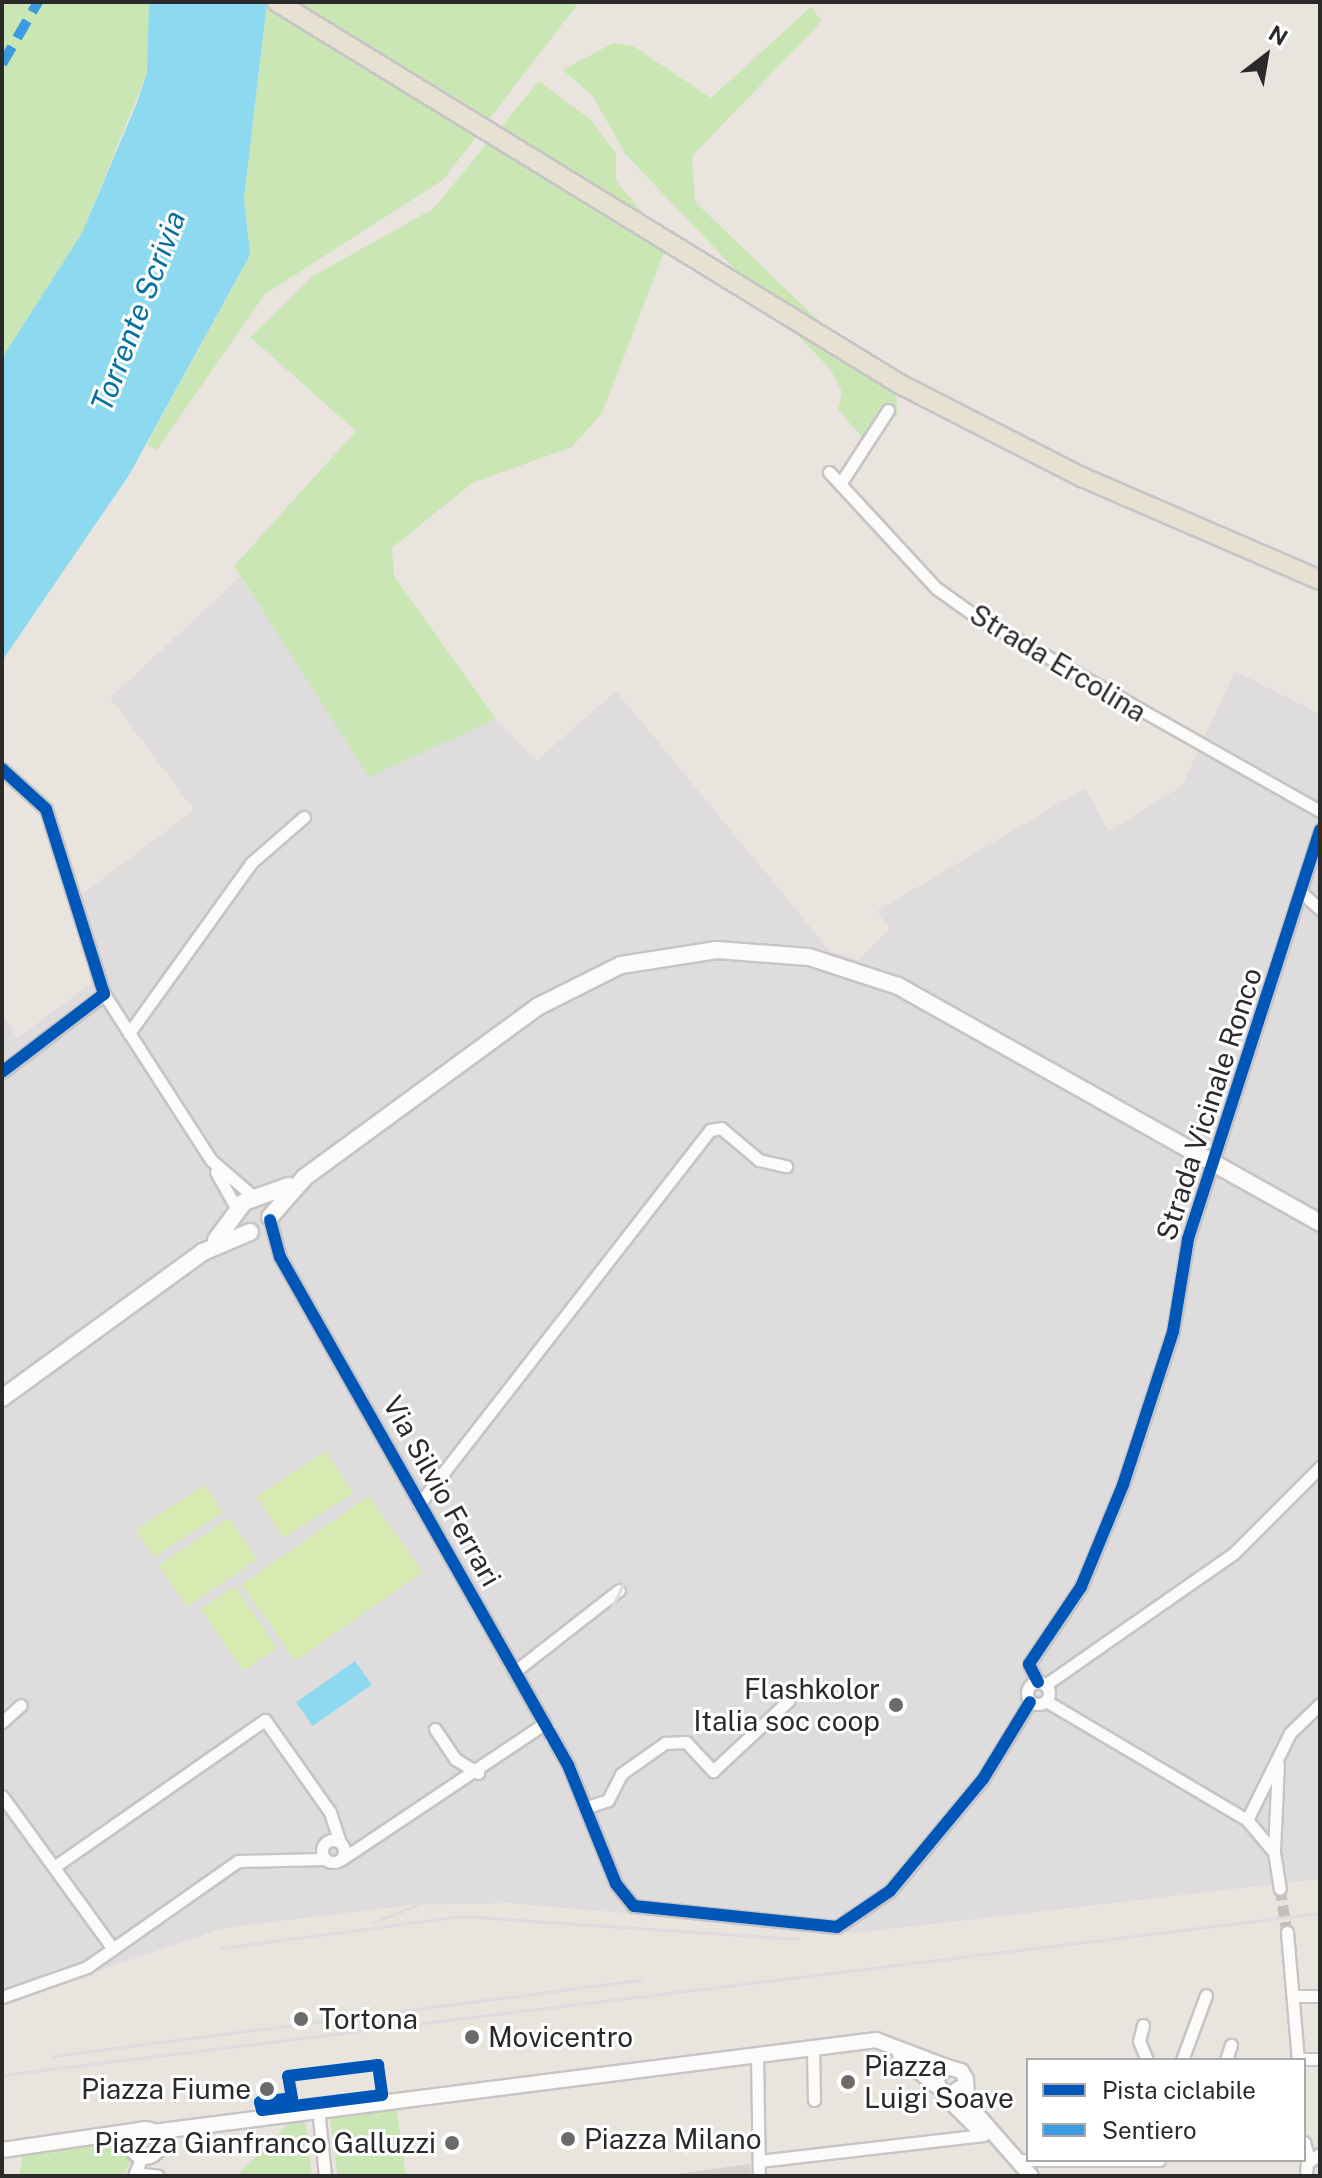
<!DOCTYPE html>
<style>
body{margin:0}
#map{position:relative;width:1322px;height:2178px;overflow:hidden;background:#e9e4de;font-family:"Public Sans",sans-serif}
div>[style]{position:absolute}
[style*='--x']{left:calc(var(--x)*1px);top:calc(var(--y)*1px);width:calc(var(--w)*1px);rotate:calc(var(--a)*1deg)}
.industrial>*{inset:0;background:#dfdcde}
.green>*{inset:0;background:#cbe6b5}
.pitch>*{inset:0;background:#d7eab2;transform-origin:0 0}
.plaza>*{inset:0;background:#d7d2cd}
.water>*{inset:0;background:#8dd9ef;transform-origin:0 0}
.minor-tunnel>*{height:11px;margin-top:-5.5px;transform-origin:0;background:repeating-linear-gradient(90deg,#c3bfba 0 11px,transparent 0 16.5px)}
.roads{filter:drop-shadow(2px 0 #c6c4c5) drop-shadow(-2px 0 #c6c4c5) drop-shadow(0 2px #c6c4c5) drop-shadow(0 -2px #c6c4c5)}
.minor>*{height:11px;margin:-5.5px;padding:0 5.5px;transform-origin:5.5px;border-radius:5.5px;background:#fcfbfa}
.minor>.ring{margin:-5.5px;padding:0;box-sizing:content-box;background:none;border:11px solid #fcfbfa;border-radius:50%}
.tertiary>*{height:14px;margin:-7px;padding:0 7px;transform-origin:7px;border-radius:7px;background:#fcfbfa}
.tertiary>.ring{margin:-7px;padding:0;box-sizing:content-box;background:none;border:14px solid #fcfbfa;border-radius:50%}
.secondary>*{height:16px;margin:-8px;padding:0 8px;transform-origin:8px;border-radius:8px;background:#fcfbfa}
.primary>*{height:18px;margin:-9px;padding:0 9px;transform-origin:9px;border-radius:9px;background:#e7e1d2}
.rail>*{height:3px;margin:-1.5px;padding:0 1.5px;transform-origin:1.5px;border-radius:1.5px;background:#dddcde}
.quiet>*{height:10px;margin-top:-5px;transform-origin:0;background:repeating-linear-gradient(90deg,#3d9ce1 0 20px,transparent 0 30px)}
.cycleway>*{height:12px;margin:-6px;padding:0 6px;transform-origin:6px;border-radius:6px;background:#0057b8}
.dots>*{width:22px;height:22px;translate:-50% -50%;box-sizing:border-box;border:4px solid #fff;border-radius:50%}
span{translate:-50% -50%;white-space:nowrap;text-align:center;line-height:1.15;-webkit-text-stroke:6px #fff;paint-order:stroke}
.street-label{font-size:28px;color:#2a2a2a}
.poi-label{font-size:28px;color:#2a2a2a}
.right{translate:-100% -50%;text-align:right}
.left{translate:0 -50%;text-align:left}
.water-label{font-size:30px;color:#0571a2;font-style:italic}
.frame{position:absolute;inset:0;border:4px solid #2a2a2a;pointer-events:none}
.legend{position:absolute;left:1026px;top:2058px;width:280px;height:104px;box-sizing:border-box;background:#fff;border:2px solid #aaa;margin:0;padding:10px 14px;list-style:none;font-size:24px;color:#2a2a2a}
.legend li{display:flex;align-items:center;gap:16px;height:40px}
.legend b{width:40px;border:2px solid #aaa}
.north{position:absolute;left:1226px;top:16px;width:80px;height:80px;-webkit-text-stroke:6px #fff;paint-order:stroke;rotate:31deg;font-size:22px;font-weight:700;line-height:32px;text-align:center;color:#2a2a2a}
.north::after{content:'';display:block;margin:auto;width:28px;height:36px;background:#2a2a2a;clip-path:polygon(50% 0,100% 100%,50% 72%,0 100%)}
</style>
<div id="map">
<div class="industrial">
<div style="clip-path:polygon(240px 577px,370px 775px,496px 719px,536px 761px,616px 691px,831px 952px,859px 960px,889px 929px,877px 911px,1085px 788px,1109px 831px,1182px 786px,1235px 671px,1320px 714px,1320px 1879px,854px 1933px,509px 1903px,411px 1905px,223px 1928px,2px 2004px,2px 1014px,17px 1038px,92px 983px,73px 901px,194px 810px,110px 698px)"></div>
</div>
<div class="green">
<div style="clip-path:polygon(2px 2px,149px 2px,150px 29px,147px 73px,82px 233px,2px 358px)"></div>
<div style="clip-path:polygon(267px 2px,579px 2px,443px 180px,265px 294px,156px 451px,147px 444px,250px 255px,244px 198px)"></div>
<div style="clip-path:polygon(811px 7px,822px 21px,692px 156px,695px 202px,896px 395px,898px 413px,870px 446px,838px 410px,842px 392px,831px 370px,626px 155px,592px 95px,563px 70px,613px 43px,633px 46px,711px 98px)"></div>
<div style="clip-path:polygon(539px 81px,590px 119px,616px 153px,616px 181px,668px 242px,602px 413px,572px 447px,472px 483px,392px 548px,394px 576px,496px 719px,369px 777px,234px 566px,356px 431px,250px 337px,313px 276px,433px 209px)"></div>
<div style="clip-path:polygon(396px 2104px,406px 2176px,338px 2176px,329px 2114px)"></div>
<div style="clip-path:polygon(305px 2116px,312px 2176px,236px 2176px,293px 2119px)"></div>
<div style="clip-path:polygon(123px 2139px,132px 2159px,123px 2176px,19px 2176px,23px 2155px)"></div>
</div>
<div class="pitch">
<div style="left:326px;top:1451px;width:50px;height:83px;rotate:57deg"></div>
<div style="left:205px;top:1485px;width:33px;height:82px;rotate:57deg"></div>
<div style="left:369px;top:1496px;width:93px;height:155px;rotate:55deg"></div>
<div style="left:229px;top:1518px;width:50px;height:85px;rotate:56deg"></div>
<div style="left:235px;top:1586px;width:75px;height:41px;rotate:56deg"></div>
</div>
<div class="plaza">
<div style="clip-path:polygon(750px 2164px,751px 2176px,661px 2176px)"></div>
</div>
<div class="water">
<div style="clip-path:polygon(149px 2px,267px 2px,244px 198px,250px 255px,129px 475px,2px 661px,2px 358px,82px 233px,136px 105px,147px 73px)"></div>
<div style="left:355px;top:1661px;width:29px;height:72px;rotate:55deg"></div>
</div>
<div class="minor-tunnel">
<div style="--x:1280;--y:1889;--w:44;--a:80.8"></div>
</div>
<div class="roads">
<div class="minor">
<div style="--x:829;--y:472;--w:158;--a:47.3"></div>
<div style="--x:936;--y:588;--w:50;--a:35.3"></div>
<div style="--x:977;--y:617;--w:394;--a:29.5"></div>
<div style="--x:840;--y:484;--w:88;--a:-57"></div>
<div style="--x:2;--y:769;--w:59;--a:42.3"></div>
<div style="--x:46;--y:809;--w:194;--a:72.6"></div>
<div style="--x:104;--y:994;--w:197;--a:57.2"></div>
<div style="--x:211;--y:1160;--w:58;--a:40.8"></div>
<div style="--x:1302;--y:893;--w:24;--a:42"></div>
<div style="--x:129;--y:1033;--w:209;--a:-54.3"></div>
<div style="--x:251;--y:863;--w:70;--a:-41"></div>
<div style="--x:2;--y:1072;--w:128;--a:-37.4"></div>
<div style="--x:216;--y:1172;--w:45;--a:60.6"></div>
<div style="--x:270;--y:1220;--w:38;--a:75"></div>
<div style="--x:280;--y:1257;--w:584;--a:60.45"></div>
<div style="--x:568;--y:1765;--w:128;--a:68"></div>
<div style="--x:616;--y:1884;--w:28;--a:51"></div>
<div style="--x:634;--y:1906;--w:204;--a:5.9"></div>
<div style="--x:837;--y:1927;--w:64;--a:-34.2"></div>
<div style="--x:890;--y:1891;--w:146;--a:-50.3"></div>
<div style="--x:983;--y:1779;--w:90;--a:-58.6"></div>
<div style="--x:419;--y:1504;--w:474;--a:-52.1"></div>
<div style="--x:710;--y:1130;--w:11;--a:-10"></div>
<div style="--x:721;--y:1128;--w:50;--a:40.1"></div>
<div style="--x:759;--y:1160;--w:28;--a:13"></div>
<div style="--x:514;--y:1672;--w:133;--a:-38"></div>
<div class="ring" style="left:1027px;top:1682px;width:11px;height:11px"></div>
<div style="--x:1038;--y:1682;--w:20;--a:-117"></div>
<div style="--x:1029;--y:1664;--w:93;--a:-56"></div>
<div style="--x:1081;--y:1587;--w:110;--a:-67.6"></div>
<div style="--x:1123;--y:1485;--w:161;--a:-71.9"></div>
<div style="--x:1173;--y:1332;--w:94;--a:-80.8"></div>
<div style="--x:1188;--y:1239;--w:430;--a:-72.1"></div>
<div style="--x:1045;--y:1685;--w:231;--a:-34.9"></div>
<div style="--x:1234;--y:1553;--w:122;--a:-45"></div>
<div style="--x:1046;--y:1701;--w:234;--a:30.6"></div>
<div style="--x:1247;--y:1820;--w:42;--a:49.8"></div>
<div style="--x:1274;--y:1852;--w:37;--a:81"></div>
<div style="--x:2;--y:1722;--w:25;--a:-42"></div>
<div style="--x:435;--y:1729;--w:36;--a:56"></div>
<div style="--x:455;--y:1759;--w:27;--a:31"></div>
<div style="--x:2;--y:1796;--w:189;--a:54"></div>
<div style="--x:587;--y:1807;--w:22;--a:-18"></div>
<div style="--x:608;--y:1800;--w:29;--a:-63"></div>
<div style="--x:621;--y:1774;--w:54;--a:-35.2"></div>
<div style="--x:665;--y:1743;--w:21;--a:-3"></div>
<div style="--x:686;--y:1742;--w:40;--a:47"></div>
<div style="--x:713;--y:1771;--w:103;--a:-43"></div>
<div style="--x:1247;--y:1820;--w:97;--a:-63.7"></div>
<div style="--x:1290;--y:1733;--w:42;--a:-44"></div>
<div class="ring" style="left:322px;top:1840px;width:11px;height:11px"></div>
<div style="--x:1274;--y:1851;--w:87;--a:-87.4"></div>
<div style="--x:342;--y:1859;--w:243;--a:-33.8"></div>
<div style="--x:54;--y:1867;--w:257;--a:-34.9"></div>
<div style="--x:265;--y:1720;--w:113;--a:54.8"></div>
<div style="--x:330;--y:1812;--w:32;--a:72"></div>
<div style="--x:1287;--y:1932;--w:128;--a:85.1"></div>
<div style="--x:1293;--y:1996;--w:27;--a:0"></div>
<div style="--x:2;--y:1997;--w:90;--a:-19.4"></div>
<div style="--x:87;--y:1967;--w:184;--a:-35.1"></div>
<div style="--x:238;--y:1861;--w:87;--a:-1.3"></div>
<div style="--x:1143;--y:2025;--w:16;--a:104"></div>
<div style="--x:1139;--y:2041;--w:21;--a:67"></div>
<div style="--x:813;--y:2048;--w:52;--a:88.9"></div>
<div style="--x:757;--y:2054;--w:122;--a:89.1"></div>
<div style="--x:1298;--y:2059;--w:22;--a:0"></div>
<div style="--x:1182;--y:2060;--w:69;--a:-69.7"></div>
<div style="--x:1226;--y:2060;--w:16;--a:-72"></div>
<div style="--x:318;--y:2108;--w:68;--a:84.1"></div>
<div style="--x:1304;--y:2142;--w:19;--a:74"></div>
<div style="--x:1017;--y:2160;--w:142;--a:0"></div>
<div style="--x:759;--y:2161;--w:226;--a:-6.6"></div>
<div style="--x:135;--y:2173;--w:23;--a:7"></div>
<div style="--x:134;--y:2176;--w:22;--a:-68"></div>
<div style="--x:1306;--y:2176;--w:13;--a:-86"></div>
<div style="--x:1307;--y:2163;--w:16;--a:-35"></div>
</div>
<div class="tertiary">
<div style="--x:900;--y:2055;--w:46;--a:40.6"></div>
<div style="--x:966;--y:2084;--w:24;--a:147"></div>
<div style="--x:946;--y:2097;--w:20;--a:-123"></div>
<div style="--x:935;--y:2080;--w:18;--a:-47"></div>
<div style="--x:947;--y:2067;--w:15;--a:16"></div>
<div style="--x:961;--y:2071;--w:9;--a:58"></div>
<div style="--x:966;--y:2079;--w:20;--a:87"></div>
<div style="--x:967;--y:2099;--w:14;--a:60"></div>
<div style="--x:974;--y:2111;--w:86;--a:48.8"></div>
<div style="--x:946;--y:2097;--w:44;--a:45"></div>
<div class="ring" style="left:131px;top:2129px;width:14px;height:14px"></div>
<div style="--x:153;--y:2132;--w:729;--a:-7.25"></div>
<div style="--x:876;--y:2040;--w:76;--a:20.8"></div>
<div style="--x:2;--y:2150;--w:138;--a:-8.3"></div>
</div>
<div class="secondary">
<div style="--x:270;--y:1217;--w:53;--a:-48.8"></div>
<div style="--x:305;--y:1177;--w:288;--a:-36.2"></div>
<div style="--x:537;--y:1007;--w:94;--a:-26.6"></div>
<div style="--x:621;--y:965;--w:97;--a:-8.9"></div>
<div style="--x:717;--y:950;--w:92;--a:4.4"></div>
<div style="--x:809;--y:957;--w:94;--a:18"></div>
<div style="--x:898;--y:986;--w:484;--a:29.3"></div>
<div style="--x:216;--y:1240;--w:47;--a:-53.6"></div>
<div style="--x:244;--y:1202;--w:47;--a:-20"></div>
<div style="--x:2;--y:1398;--w:248;--a:-36"></div>
<div style="--x:203;--y:1252;--w:51;--a:-23.1"></div>
</div>
<div class="primary">
<div style="--x:277;--y:2;--w:729;--a:31.53"></div>
<div style="--x:898;--y:383;--w:207;--a:27.1"></div>
<div style="--x:1082;--y:477;--w:259;--a:23.4"></div>
</div>
</div>
<div class="rail">
<div style="--x:373;--y:1923;--w:63;--a:-22.5"></div>
<div style="--x:431;--y:1899;--w:87;--a:-40.3"></div>
<div style="--x:497;--y:1843;--w:295;--a:-64"></div>
<div style="--x:626;--y:1578;--w:617;--a:-58.65"></div>
<div style="--x:222;--y:1948;--w:241;--a:-7.6"></div>
<div style="--x:461;--y:1916;--w:338;--a:3.9"></div>
<div style="--x:53;--y:2056;--w:592;--a:-7.38"></div>
<div style="--x:2;--y:2075;--w:1328;--a:-7.01"></div>
</div>
<div class="quiet">
<div style="--x:2;--y:64;--w:72;--a:-59.9"></div>
</div>
<div class="cycleway">
<div style="--x:2;--y:769;--w:59;--a:42.3"></div>
<div style="--x:46;--y:809;--w:194;--a:72.6"></div>
<div style="--x:104;--y:994;--w:128;--a:142.6"></div>
<div style="--x:270;--y:1220;--w:38;--a:75"></div>
<div style="--x:280;--y:1257;--w:584;--a:60.45"></div>
<div style="--x:568;--y:1765;--w:128;--a:68"></div>
<div style="--x:616;--y:1884;--w:28;--a:51"></div>
<div style="--x:634;--y:1906;--w:204;--a:5.9"></div>
<div style="--x:837;--y:1927;--w:64;--a:-34.2"></div>
<div style="--x:890;--y:1891;--w:146;--a:-50.3"></div>
<div style="--x:983;--y:1779;--w:90;--a:-58.6"></div>
<div style="--x:1038;--y:1682;--w:20;--a:-117"></div>
<div style="--x:1029;--y:1664;--w:93;--a:-56"></div>
<div style="--x:1081;--y:1587;--w:110;--a:-67.6"></div>
<div style="--x:1123;--y:1485;--w:161;--a:-71.9"></div>
<div style="--x:1173;--y:1332;--w:94;--a:-80.8"></div>
<div style="--x:1188;--y:1239;--w:430;--a:-72.1"></div>
<div style="--x:378;--y:2065;--w:30;--a:82"></div>
<div style="--x:382;--y:2095;--w:121;--a:172.9"></div>
<div style="--x:262;--y:2110;--w:8;--a:-104"></div>
<div style="--x:260;--y:2102;--w:32;--a:-7"></div>
<div style="--x:292;--y:2098;--w:22;--a:-100"></div>
<div style="--x:288;--y:2076;--w:91;--a:-7"></div>
</div>
<div class="dots">
<div style="left:896px;top:1705px;background:#6d6b69"></div>
<div style="left:301px;top:2019px;background:#6d6b69"></div>
<div style="left:472px;top:2037px;background:#6d6b69"></div>
<div style="left:848px;top:2082px;background:#6d6b69"></div>
<div style="left:267px;top:2089px;background:#6d6b69"></div>
<div style="left:568px;top:2139px;background:#6d6b69"></div>
<div style="left:452px;top:2143px;background:#6d6b69"></div>
</div>
<div class="street-label">
<span style="left:1058px;top:663px;rotate:31deg">Strada Ercolina</span>
<span style="left:1209px;top:1104px;rotate:-72deg">Strada Vicinale Ronco</span>
<span style="left:442px;top:1491px;rotate:61deg">Via Silvio Ferrari</span>
</div>
<div class="poi-label">
<span class="right" style="left:880px;top:1705px">Flashkolor<br>Italia soc coop</span>
<span class="left" style="left:319px;top:2019px">Tortona</span>
<span class="left" style="left:488px;top:2037px">Movicentro</span>
<span class="left" style="left:864px;top:2082px">Piazza<br>Luigi Soave</span>
<span class="right" style="left:251px;top:2089px">Piazza Fiume</span>
<span class="left" style="left:584px;top:2139px">Piazza Milano</span>
<span class="right" style="left:436px;top:2143px">Piazza Gianfranco Galluzzi</span>
</div>
<div class="water-label">
<span style="left:138px;top:311px;rotate:-69deg">Torrente Scrivia</span>
</div>
<div class="frame"></div>
<ul class="legend">
<li><b style="height:10px;background:#0057b8"></b>Pista ciclabile</li>
<li><b style="height:10px;background:#3d9ce1"></b>Sentiero</li>
</ul>
<div class="north">N</div>
</div>
